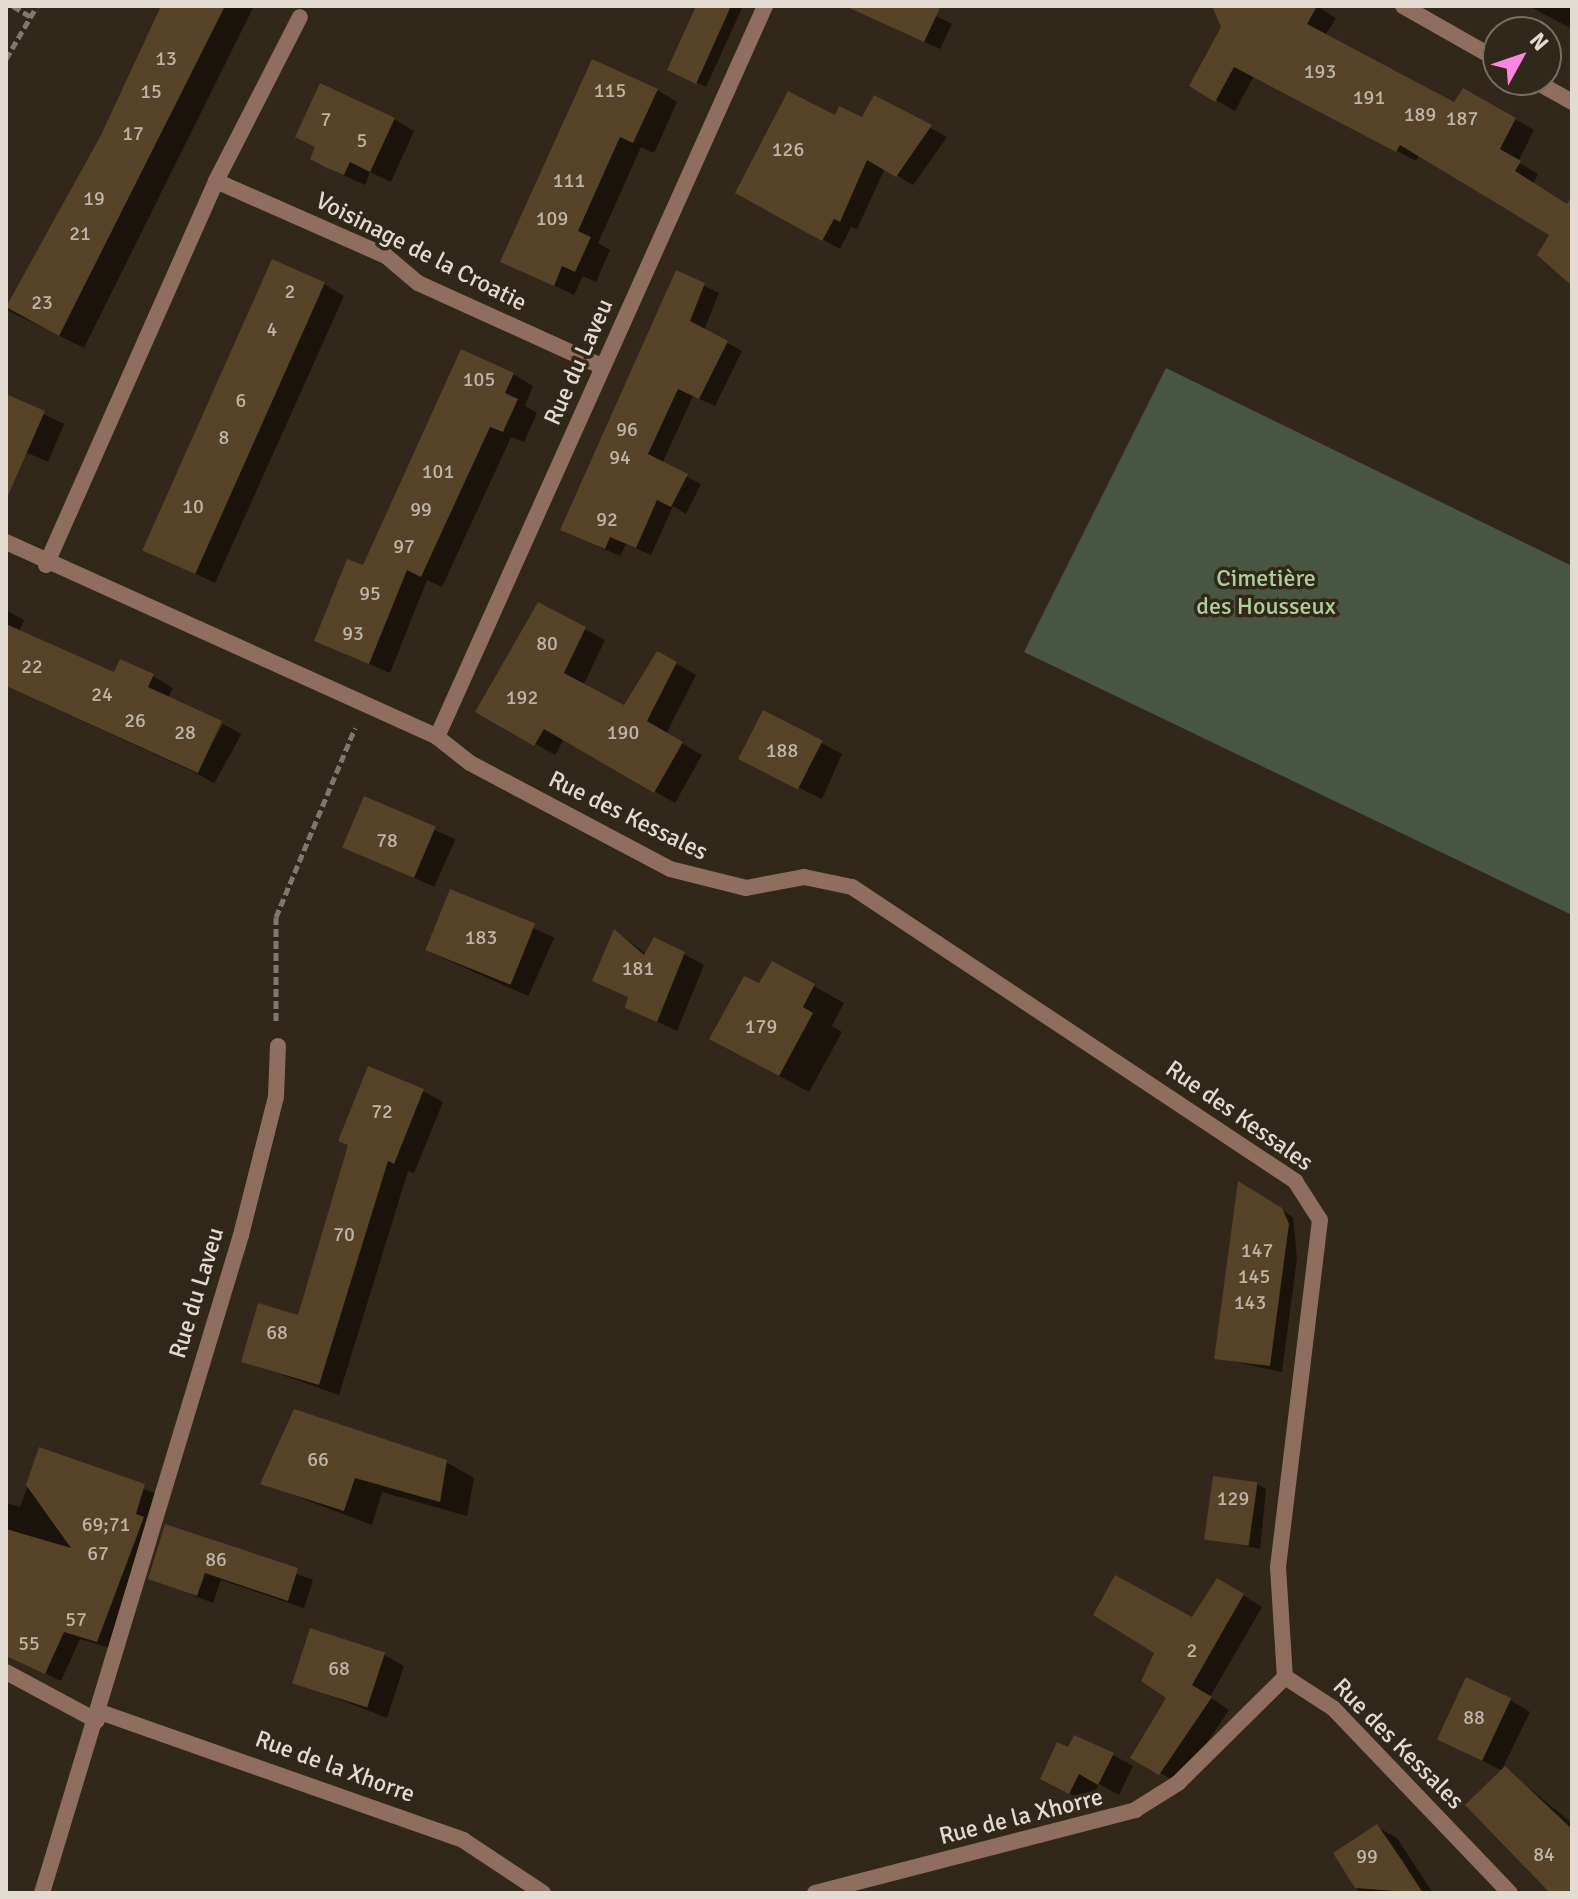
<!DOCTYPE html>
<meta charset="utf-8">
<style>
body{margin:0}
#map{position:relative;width:1578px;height:1899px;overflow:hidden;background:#31271a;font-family:Signika,sans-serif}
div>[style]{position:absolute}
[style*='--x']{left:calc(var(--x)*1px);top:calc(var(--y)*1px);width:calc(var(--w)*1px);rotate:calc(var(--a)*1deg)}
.green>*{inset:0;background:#495644}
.shadow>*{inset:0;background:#0007;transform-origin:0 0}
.building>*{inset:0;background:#564328;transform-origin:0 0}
.path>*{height:5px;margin-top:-2.5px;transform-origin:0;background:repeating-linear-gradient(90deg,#80786d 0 8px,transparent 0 12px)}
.street>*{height:16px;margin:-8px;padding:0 8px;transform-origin:8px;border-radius:8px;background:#906e5f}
span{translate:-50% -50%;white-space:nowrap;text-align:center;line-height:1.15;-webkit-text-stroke:7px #31271a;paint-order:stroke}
.number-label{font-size:20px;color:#beb5a8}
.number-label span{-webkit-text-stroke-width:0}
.street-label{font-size:24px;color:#e1dbd2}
.park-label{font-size:24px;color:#accf9d}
.frame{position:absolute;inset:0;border:8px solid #e1dbd2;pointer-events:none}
.north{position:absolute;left:1482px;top:16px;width:80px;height:80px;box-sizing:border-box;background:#31271a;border:2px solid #776f64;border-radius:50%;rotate:50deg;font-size:22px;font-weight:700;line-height:32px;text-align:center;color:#e1dbd2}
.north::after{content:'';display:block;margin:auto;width:28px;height:36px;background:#fd86e2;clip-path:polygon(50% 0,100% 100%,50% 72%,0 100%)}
</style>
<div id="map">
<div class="green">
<div style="clip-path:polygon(1166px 368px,1572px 566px,1572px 915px,1024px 652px)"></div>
</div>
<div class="shadow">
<div style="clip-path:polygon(162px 6px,254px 6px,84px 348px,7px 310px,103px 136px)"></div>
<div style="clip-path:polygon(699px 6px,743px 6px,706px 87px,679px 74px)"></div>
<div style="clip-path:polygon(883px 6px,916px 6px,952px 24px,940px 49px,894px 28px)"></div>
<div style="clip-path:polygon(1214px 6px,1316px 6px,1336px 18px,1325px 36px,1455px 104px,1464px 90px,1534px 130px,1518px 162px,1538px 174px,1533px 184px,1568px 206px,1572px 200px,1572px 284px,1539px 255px,1552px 234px,1420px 154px,1416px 161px,1254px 76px,1235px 111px,1191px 86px,1224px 27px)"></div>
<div style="clip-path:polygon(1529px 6px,1572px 6px,1572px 29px)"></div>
<div style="clip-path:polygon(657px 90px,677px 102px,654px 153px,641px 147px,598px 243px,610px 250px,596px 282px,583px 276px,574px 295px,503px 261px)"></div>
<div style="clip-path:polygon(874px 97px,947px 137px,913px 185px,885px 168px,857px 229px,851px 227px,840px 249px,738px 192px,836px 117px,863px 120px)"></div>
<div style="clip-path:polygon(394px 119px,414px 131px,391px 182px,370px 172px,365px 185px,332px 170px,317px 147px)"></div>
<div style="clip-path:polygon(677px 273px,719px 293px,704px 330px,742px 351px,715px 406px,693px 396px,662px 464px,701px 484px,686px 514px,673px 506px,651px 555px,626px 544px,620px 556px,577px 537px)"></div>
<div style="clip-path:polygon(324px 284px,344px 296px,215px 583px,144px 549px)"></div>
<div style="clip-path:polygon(513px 374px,533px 386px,525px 406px,537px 413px,524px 442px,511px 437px,442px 587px,427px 580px,390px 673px,316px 640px)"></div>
<div style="clip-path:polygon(6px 396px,64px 424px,48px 462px,6px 443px)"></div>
<div style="clip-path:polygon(539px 605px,605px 640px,583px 686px,624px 707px,658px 653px,696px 675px,666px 734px,702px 755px,675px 803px,564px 739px,555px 755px,478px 711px)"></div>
<div style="clip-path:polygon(6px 610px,24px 620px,19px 632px,115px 674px,121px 662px,153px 676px,173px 688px,168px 698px,219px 722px,196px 773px,6px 686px)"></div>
<div style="clip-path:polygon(764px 713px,842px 754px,822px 799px,763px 770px)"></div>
<div style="left:223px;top:724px;width:21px;height:56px;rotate:29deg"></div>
<div style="left:365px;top:799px;width:99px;height:52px;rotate:24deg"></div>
<div style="left:452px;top:892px;width:112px;height:64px;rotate:24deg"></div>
<div style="clip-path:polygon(615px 932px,647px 954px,684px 954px,704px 965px,677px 1031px,627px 1007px,630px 998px,595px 980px)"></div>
<div style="clip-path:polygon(773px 963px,844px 1003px,832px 1026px,842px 1032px,809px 1092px,742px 1056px)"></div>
<div style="clip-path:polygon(423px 1091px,443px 1102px,414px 1173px,408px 1171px,339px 1395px,243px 1361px,300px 1317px)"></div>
<div style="clip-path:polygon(1240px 1184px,1293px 1217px,1297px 1258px,1282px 1372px,1217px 1358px)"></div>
<div style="clip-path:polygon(41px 1449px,159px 1495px,113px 1649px,80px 1639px,61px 1681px,6px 1654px,6px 1503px,20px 1507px)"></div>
<div style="clip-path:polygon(446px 1462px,474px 1478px,467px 1516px,382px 1492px,372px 1525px,262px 1483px)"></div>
<div style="clip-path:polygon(1257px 1484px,1266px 1489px,1260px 1549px,1208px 1538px)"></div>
<div style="clip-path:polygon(166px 1526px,313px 1580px,304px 1608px,221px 1580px,213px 1603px,151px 1579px)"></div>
<div style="clip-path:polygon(1218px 1580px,1262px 1607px,1210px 1697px,1229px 1710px,1179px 1784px,1133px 1757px,1169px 1698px,1193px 1620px)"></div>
<div style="clip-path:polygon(384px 1655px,404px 1666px,387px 1718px,295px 1682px)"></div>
<div style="clip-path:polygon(1510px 1700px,1530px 1712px,1503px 1767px,1572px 1823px,1572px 1893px,1552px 1893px,1503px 1771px,1459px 1749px)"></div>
<div style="clip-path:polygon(1069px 1750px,1113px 1755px,1133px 1766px,1119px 1795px,1099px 1784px,1089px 1803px,1062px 1790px)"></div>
<div style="clip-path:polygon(1377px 1827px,1397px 1838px,1433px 1893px,1360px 1893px,1336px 1854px)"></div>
</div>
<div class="building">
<div style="clip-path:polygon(161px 6px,225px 6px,59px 336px,6px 307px,101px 135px)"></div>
<div style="clip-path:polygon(696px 6px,731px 6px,696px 84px,667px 70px)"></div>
<div style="clip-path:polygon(845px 6px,941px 6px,924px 42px)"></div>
<div style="clip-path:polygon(1212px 6px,1317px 6px,1307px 24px,1454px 102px,1463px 88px,1516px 118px,1500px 149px,1521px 161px,1515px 171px,1567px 204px,1572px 196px,1572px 286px,1537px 255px,1549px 235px,1400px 145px,1396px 152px,1234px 67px,1215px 102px,1189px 86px,1221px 27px)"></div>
<div style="clip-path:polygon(592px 59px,658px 89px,633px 143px,620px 137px,578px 231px,591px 237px,575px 272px,562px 266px,554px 286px,500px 262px)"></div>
<div style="clip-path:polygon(320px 83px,395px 118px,370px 172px,350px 162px,344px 175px,327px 168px,310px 159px,315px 147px,295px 137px)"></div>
<div style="clip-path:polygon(788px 91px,835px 115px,839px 106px,862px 117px,874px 95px,932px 125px,896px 177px,867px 160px,840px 222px,834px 219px,822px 241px,735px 193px)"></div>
<div style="left:272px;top:259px;width:58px;height:319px;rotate:24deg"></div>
<div style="clip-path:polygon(676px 270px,705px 283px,690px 321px,728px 341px,699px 399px,678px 389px,648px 454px,688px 474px,671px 507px,657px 500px,636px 548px,610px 537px,605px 549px,560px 530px)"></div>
<div style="clip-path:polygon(461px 349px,514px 373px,505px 393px,518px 399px,503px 432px,490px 427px,421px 577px,407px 570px,369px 664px,314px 641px,347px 559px,363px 565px)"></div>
<div style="clip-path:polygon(6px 394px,45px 411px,6px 500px)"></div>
<div style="clip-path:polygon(538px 602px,586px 627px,564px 673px,624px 705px,657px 651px,677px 662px,647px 721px,683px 742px,654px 793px,544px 729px,534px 746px,475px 712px)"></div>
<div style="clip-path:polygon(6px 624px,114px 672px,120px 659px,154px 674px,148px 687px,222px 721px,198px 773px,6px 686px)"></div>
<div style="left:763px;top:710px;width:67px;height:55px;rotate:27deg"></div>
<div style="left:364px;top:796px;width:78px;height:56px;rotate:23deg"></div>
<div style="left:450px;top:889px;width:92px;height:66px;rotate:22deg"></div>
<div style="clip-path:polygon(614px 929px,644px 955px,654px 937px,685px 952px,657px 1022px,625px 1008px,628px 997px,592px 981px)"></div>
<div style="clip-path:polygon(772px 961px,815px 984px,803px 1007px,813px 1013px,779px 1076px,709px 1039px,744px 976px,759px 983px)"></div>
<div style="clip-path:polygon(368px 1066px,424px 1089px,394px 1164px,388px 1161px,319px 1385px,241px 1362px,258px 1303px,298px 1315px,348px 1145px,338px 1141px)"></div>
<div style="clip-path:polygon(1238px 1181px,1282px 1208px,1289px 1224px,1270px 1366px,1214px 1359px)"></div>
<div style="clip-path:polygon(294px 1409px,447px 1460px,440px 1502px,355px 1478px,344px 1511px,260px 1484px)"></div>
<div style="clip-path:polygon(39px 1447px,145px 1484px,136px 1514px,144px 1517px,97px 1642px,64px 1632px,45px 1674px,6px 1656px,6px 1529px,71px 1548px,26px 1485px)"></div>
<div style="left:1213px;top:1476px;width:45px;height:64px;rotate:8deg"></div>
<div style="clip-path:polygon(165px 1524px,298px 1568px,288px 1601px,205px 1573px,197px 1596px,148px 1579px)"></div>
<div style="clip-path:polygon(1115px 1575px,1192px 1617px,1217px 1578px,1244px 1594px,1192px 1685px,1212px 1697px,1159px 1775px,1130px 1758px,1166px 1698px,1141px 1681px,1154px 1653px,1093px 1615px)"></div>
<div style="left:310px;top:1628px;width:79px;height:58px;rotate:18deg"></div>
<div style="left:1466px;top:1677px;width:50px;height:69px;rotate:25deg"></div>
<div style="clip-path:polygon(1074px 1735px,1114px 1753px,1098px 1785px,1079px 1774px,1069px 1794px,1040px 1779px,1057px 1742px,1068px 1747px)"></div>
<div style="clip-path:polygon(1505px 1766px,1572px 1829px,1572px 1893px,1550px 1893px,1465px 1805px)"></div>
<div style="clip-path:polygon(1377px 1824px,1401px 1859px,1423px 1893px,1355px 1888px,1333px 1853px)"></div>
</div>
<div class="path">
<div style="--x:13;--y:6;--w:21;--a:31"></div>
<div style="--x:6;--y:59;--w:61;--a:-59.7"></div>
<div style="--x:276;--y:1021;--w:104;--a:-90"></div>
<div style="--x:276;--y:917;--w:205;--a:-67.3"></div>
</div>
<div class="street">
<div style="--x:1403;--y:6;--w:109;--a:29.6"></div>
<div style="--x:1533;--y:80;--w:45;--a:29.4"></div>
<div style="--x:216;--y:181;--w:186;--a:23.8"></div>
<div style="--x:386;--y:256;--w:42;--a:40.2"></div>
<div style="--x:418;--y:283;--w:203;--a:24.4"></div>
<div style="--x:6;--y:542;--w:473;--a:24.3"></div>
<div style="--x:437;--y:737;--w:42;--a:38.2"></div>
<div style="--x:470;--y:763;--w:226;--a:27.9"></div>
<div style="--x:670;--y:869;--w:78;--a:14"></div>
<div style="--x:746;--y:888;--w:59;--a:-10.7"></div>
<div style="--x:804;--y:877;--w:49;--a:11.8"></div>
<div style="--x:852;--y:887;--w:532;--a:33.57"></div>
<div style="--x:1295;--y:1181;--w:46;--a:57.3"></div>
<div style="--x:1320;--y:1220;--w:350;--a:96.9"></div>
<div style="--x:1278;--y:1567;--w:110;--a:86.4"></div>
<div style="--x:1285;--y:1677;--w:57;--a:32.9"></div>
<div style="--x:1333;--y:1708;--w:256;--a:46.3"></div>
<div style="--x:46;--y:565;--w:420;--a:-66.1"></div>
<div style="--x:216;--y:181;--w:184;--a:-62.9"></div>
<div style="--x:437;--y:737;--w:801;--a:-65.83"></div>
<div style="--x:6;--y:1672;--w:103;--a:28.3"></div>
<div style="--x:100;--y:1712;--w:385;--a:19.4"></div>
<div style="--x:463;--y:1840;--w:96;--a:33.5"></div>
<div style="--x:42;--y:1893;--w:687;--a:-73.17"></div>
<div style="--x:241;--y:1235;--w:142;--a:-75.8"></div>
<div style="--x:276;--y:1097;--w:51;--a:-87.8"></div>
<div style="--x:815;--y:1893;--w:331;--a:-14.5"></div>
<div style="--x:1135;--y:1810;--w:51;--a:-32.1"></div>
<div style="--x:1178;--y:1783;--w:151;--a:-44.7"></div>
</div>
<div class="number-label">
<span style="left:166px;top:58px">13</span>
<span style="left:1320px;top:71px">193</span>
<span style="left:610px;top:90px">115</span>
<span style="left:151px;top:91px">15</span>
<span style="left:1369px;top:97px">191</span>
<span style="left:1420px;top:114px">189</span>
<span style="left:1462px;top:118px">187</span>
<span style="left:326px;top:119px">7</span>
<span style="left:133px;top:133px">17</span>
<span style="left:362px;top:140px">5</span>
<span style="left:788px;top:149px">126</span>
<span style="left:569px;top:180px">111</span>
<span style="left:94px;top:198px">19</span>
<span style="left:552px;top:218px">109</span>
<span style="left:80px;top:233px">21</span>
<span style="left:290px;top:291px">2</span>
<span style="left:42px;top:302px">23</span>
<span style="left:272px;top:329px">4</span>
<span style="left:479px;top:379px">105</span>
<span style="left:241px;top:400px">6</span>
<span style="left:627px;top:429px">96</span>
<span style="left:224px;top:437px">8</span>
<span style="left:620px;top:457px">94</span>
<span style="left:438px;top:471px">101</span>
<span style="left:193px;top:506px">10</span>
<span style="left:421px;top:509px">99</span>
<span style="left:607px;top:519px">92</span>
<span style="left:404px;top:546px">97</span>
<span style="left:370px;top:593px">95</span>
<span style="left:353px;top:633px">93</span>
<span style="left:547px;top:643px">80</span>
<span style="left:32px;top:666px">22</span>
<span style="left:102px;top:694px">24</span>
<span style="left:522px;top:697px">192</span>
<span style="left:135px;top:720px">26</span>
<span style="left:185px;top:732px">28</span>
<span style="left:623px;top:732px">190</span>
<span style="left:782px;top:750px">188</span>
<span style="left:387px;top:840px">78</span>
<span style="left:481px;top:937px">183</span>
<span style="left:638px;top:968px">181</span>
<span style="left:761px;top:1026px">179</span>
<span style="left:382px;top:1111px">72</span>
<span style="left:344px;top:1234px">70</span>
<span style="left:1257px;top:1250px">147</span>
<span style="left:1254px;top:1276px">145</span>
<span style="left:1250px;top:1302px">143</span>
<span style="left:277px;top:1332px">68</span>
<span style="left:318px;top:1459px">66</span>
<span style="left:1233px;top:1498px">129</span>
<span style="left:106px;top:1524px">69;71</span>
<span style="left:98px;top:1553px">67</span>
<span style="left:216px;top:1559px">86</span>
<span style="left:76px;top:1619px">57</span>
<span style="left:29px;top:1643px">55</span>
<span style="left:1192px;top:1650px">2</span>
<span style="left:339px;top:1668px">68</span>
<span style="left:1474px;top:1717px">88</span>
<span style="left:1544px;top:1854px">84</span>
<span style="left:1367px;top:1856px">99</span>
</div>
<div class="street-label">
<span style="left:421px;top:252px;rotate:27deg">Voisinage de la Croatie</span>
<span style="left:579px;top:362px;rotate:-66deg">Rue du Laveu</span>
<span style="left:628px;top:816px;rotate:26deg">Rue des Kessales</span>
<span style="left:1239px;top:1116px;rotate:35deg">Rue des Kessales</span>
<span style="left:197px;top:1293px;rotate:-73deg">Rue du Laveu</span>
<span style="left:1398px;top:1744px;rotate:45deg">Rue des Kessales</span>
<span style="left:335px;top:1767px;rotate:20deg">Rue de la Xhorre</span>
<span style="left:1021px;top:1817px;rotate:-14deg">Rue de la Xhorre</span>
</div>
<div class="park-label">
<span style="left:1266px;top:593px">Cimetière<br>des Housseux</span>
</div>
<div class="frame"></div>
<div class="north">N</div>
</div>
